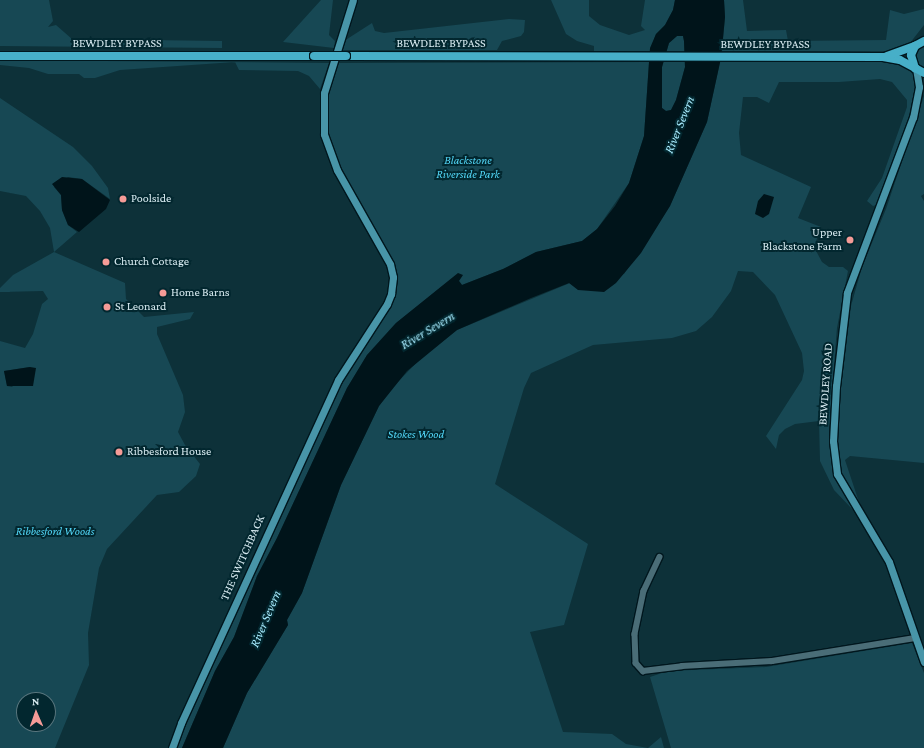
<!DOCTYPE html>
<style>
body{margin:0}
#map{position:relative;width:924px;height:748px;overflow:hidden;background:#0d3139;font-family:"Crimson Pro",serif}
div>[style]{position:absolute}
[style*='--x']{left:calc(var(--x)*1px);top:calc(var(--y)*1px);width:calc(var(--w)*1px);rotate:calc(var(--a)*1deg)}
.green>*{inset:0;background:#174854}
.water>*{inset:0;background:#00141a}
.roads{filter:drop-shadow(1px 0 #00171e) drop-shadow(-1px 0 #00171e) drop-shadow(0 1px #00171e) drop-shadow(0 -1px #00171e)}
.minor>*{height:5.5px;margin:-2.75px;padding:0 2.75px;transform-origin:2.75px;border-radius:2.75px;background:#4a6d77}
.major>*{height:7px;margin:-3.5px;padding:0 3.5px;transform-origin:3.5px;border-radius:3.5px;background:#4895a8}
.highway>*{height:8px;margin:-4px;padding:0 4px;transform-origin:4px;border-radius:4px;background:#47afc8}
.bridges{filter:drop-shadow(1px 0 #00171e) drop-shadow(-1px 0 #00171e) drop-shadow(0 1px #00171e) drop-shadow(0 -1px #00171e)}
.highway-bridge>*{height:8px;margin:-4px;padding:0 4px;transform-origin:4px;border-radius:4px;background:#47afc8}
.dots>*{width:11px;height:11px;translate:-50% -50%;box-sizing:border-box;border:2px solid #02272f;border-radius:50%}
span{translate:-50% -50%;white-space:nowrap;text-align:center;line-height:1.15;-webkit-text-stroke:4px #02272f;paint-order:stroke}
.street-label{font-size:12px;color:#d8ebf1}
.park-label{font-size:12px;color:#52d5f5;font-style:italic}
.poi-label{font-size:12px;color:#d8ebf1}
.left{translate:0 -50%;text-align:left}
.right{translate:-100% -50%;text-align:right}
.water-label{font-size:13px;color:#a7ebfe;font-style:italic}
.north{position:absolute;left:16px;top:692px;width:40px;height:40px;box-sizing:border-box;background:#02272f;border:1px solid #58757d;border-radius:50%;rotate:358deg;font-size:11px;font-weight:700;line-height:16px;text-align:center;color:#d8ebf1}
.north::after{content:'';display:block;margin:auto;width:14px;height:18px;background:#f59b97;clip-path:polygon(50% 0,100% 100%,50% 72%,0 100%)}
</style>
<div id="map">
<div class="green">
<div style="clip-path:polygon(0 0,49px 0,53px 21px,48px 27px,56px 25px,72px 39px,222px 41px,222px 48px,0 46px)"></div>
<div style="clip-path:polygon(321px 0,333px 0,329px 35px,335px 41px,334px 48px,283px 42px)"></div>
<div style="clip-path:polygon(551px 0,589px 0,589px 16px,600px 25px,629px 35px,645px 30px,641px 26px,645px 0,675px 0,673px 10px,665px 25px,656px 34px,650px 51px,597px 51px,597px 53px,594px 53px,594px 46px,577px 41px,566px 34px)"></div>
<div style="clip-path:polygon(724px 0,743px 0,747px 31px,786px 30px,788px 41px,886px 40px,890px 10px,904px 14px,924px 9px,924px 25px,910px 43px,891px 51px,722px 51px,725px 17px)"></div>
<div style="clip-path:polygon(509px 19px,525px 20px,524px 32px,521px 36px,502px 41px,497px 50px,342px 50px,344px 41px,372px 23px,375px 31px,384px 33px)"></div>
<div style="clip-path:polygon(677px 36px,683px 36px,684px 41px,685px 67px,676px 100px,671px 110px,666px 111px,662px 108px,662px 67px,669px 43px)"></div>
<div style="clip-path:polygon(924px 45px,924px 69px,917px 65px,915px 57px,917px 49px)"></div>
<div style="clip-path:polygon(0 61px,104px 61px,329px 63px,320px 89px,309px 76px,298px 71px,239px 70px,235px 62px,120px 70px,95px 78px,84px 78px,79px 74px,48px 74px,29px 68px,0 65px)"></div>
<div style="clip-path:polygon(649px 62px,644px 136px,629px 183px,597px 229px,582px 241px,536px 252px,503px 269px,462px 285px,459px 281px,445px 284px,396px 323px,367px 355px,347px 388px,277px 538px,257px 576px,234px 637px,215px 671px,182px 748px,176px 748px,184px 724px,338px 385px,394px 298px,394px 268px,389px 254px,334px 156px,326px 126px,327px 94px,336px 63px)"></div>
<div style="clip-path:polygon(720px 62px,885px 62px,899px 64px,914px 73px,916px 83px,908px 120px,876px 205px,873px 206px,867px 201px,882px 178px,907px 107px,907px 100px,892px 82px,880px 79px,839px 82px,779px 82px,769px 103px,757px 97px,743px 97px,739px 133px,741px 155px,811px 187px,798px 218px,821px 227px,814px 247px,822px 262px,829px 267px,843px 267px,848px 271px,837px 328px,829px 428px,833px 472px,854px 511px,834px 490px,820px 461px,819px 421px,795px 424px,785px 429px,779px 435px,776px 449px,766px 436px,802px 380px,804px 371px,802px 353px,775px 295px,753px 272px,738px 271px,731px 291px,712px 317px,696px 331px,672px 338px,593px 345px,531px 373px,524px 388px,495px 484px,588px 544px,564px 625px,530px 632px,563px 732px,612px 734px,626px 744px,648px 748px,661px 737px,664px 748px,223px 748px,247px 693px,288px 625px,287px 620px,302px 593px,341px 485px,379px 406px,393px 387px,420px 359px,457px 330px,570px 283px,624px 274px,670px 206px,707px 122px)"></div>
<div style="clip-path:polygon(924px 96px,924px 194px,921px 196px,924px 201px,924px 463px,850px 456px,845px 460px,860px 505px,841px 472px,837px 460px,837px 421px,851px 306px,862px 267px,886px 209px)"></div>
<div style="clip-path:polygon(evenodd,0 98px,73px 147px,92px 166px,108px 188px,110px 199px,82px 179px,68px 177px,54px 187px,61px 195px,62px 210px,68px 225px,77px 232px,54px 252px,125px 283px,126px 299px,144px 317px,194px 312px,190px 319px,157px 327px,157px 334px,183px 395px,185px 412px,178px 432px,185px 445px,200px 464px,196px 476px,179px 492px,157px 495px,107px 549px,99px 568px,88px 633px,89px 665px,55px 748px,0 748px,0 341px,25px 348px,33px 334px,42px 304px,48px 299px,43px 291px,0 292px,0 288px,13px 275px,54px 252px,50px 228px,40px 211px,26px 196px,0 191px,0 98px,30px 367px,12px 387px,7px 386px,4px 371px,30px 367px,0 98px,24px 700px,48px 700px,48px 724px,24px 724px,24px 700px)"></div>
<div style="clip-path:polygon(912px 643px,924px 673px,924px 748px,671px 748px,650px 677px,668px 671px,766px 667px)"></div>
</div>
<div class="water">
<div style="clip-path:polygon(evenodd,675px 0,724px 0,725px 17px,721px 58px,707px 122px,670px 206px,641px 253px,616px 283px,604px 292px,578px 290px,569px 283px,531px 298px,457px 330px,407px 371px,379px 406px,341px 485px,302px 593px,287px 620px,288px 625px,247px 693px,223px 748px,182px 748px,215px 671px,234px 637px,257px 576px,277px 538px,347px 388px,367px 355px,396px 323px,458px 273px,463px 275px,459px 281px,462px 285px,503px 269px,536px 252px,582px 241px,597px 229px,615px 206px,629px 183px,644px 136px,650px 48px,656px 34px,665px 25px,673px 10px,675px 0,677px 36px,683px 36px,684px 41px,685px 67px,676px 100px,671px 110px,666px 111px,662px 108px,662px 67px,669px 43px,677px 36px)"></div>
<div style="clip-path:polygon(62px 177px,82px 179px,110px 200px,106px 209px,79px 232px,68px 225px,62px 210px,61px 195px,52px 184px)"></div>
<div style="clip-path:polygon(764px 194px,774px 197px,769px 214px,763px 218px,755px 214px,758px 201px)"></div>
<div style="clip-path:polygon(30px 367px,36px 368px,33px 386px,7px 386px,4px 371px)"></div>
</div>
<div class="roads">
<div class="minor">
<div style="--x:660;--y:557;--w:38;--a:115"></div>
<div style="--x:644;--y:591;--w:44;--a:101.8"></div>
<div style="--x:635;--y:634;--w:29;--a:88"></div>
<div style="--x:636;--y:663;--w:11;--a:49"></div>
<div style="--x:643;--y:671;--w:39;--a:-7"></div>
<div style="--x:682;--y:666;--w:90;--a:-3.2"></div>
<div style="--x:772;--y:661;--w:145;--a:-9.1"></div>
</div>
<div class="major">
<div style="--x:916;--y:68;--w:19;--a:81"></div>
<div style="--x:919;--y:87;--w:31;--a:101"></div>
<div style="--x:913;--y:117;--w:188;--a:110.6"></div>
<div style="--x:847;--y:293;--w:94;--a:96.7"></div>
<div style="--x:836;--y:386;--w:55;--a:93.1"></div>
<div style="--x:833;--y:441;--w:33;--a:83"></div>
<div style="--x:837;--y:474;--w:102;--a:59.4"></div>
<div style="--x:889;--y:562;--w:106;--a:70.7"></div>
<div style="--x:172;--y:748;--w:27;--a:-70"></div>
<div style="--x:181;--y:723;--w:377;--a:-65.4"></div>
<div style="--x:338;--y:380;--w:90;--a:-57.2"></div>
<div style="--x:387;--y:304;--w:11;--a:-68"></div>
<div style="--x:391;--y:294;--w:17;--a:-83"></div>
<div style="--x:393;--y:277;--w:13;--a:-103"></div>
<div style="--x:390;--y:264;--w:108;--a:-119.4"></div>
<div style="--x:337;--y:170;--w:38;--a:-110"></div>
<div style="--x:324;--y:134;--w:41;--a:-90"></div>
<div style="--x:324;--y:93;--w:97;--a:-72.7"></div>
</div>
<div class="highway">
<div style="--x:924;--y:41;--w:10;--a:151"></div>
<div style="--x:915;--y:46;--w:10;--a:114"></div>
<div style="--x:911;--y:55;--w:14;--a:73"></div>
<div style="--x:915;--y:68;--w:10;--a:29"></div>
<div style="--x:0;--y:56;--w:314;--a:0"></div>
<div style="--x:346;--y:56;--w:537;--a:0.11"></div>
<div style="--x:883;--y:57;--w:17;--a:10"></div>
<div style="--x:900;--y:60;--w:17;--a:28"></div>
<div style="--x:887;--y:56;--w:30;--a:-20"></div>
</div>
</div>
<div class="bridges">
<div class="highway-bridge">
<div style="--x:314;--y:56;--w:32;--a:0"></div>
</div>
</div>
<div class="dots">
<div style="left:123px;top:199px;background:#f59b97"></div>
<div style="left:850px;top:240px;background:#f59b97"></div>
<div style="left:106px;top:262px;background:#f59b97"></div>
<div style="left:163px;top:293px;background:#f59b97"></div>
<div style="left:107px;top:307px;background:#f59b97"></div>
<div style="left:119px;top:452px;background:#f59b97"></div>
</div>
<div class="street-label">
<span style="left:117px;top:44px">BEWDLEY BYPASS</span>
<span style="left:441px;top:44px">BEWDLEY BYPASS</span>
<span style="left:765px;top:45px">BEWDLEY BYPASS</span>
<span style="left:826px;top:384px;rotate:-86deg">BEWDLEY ROAD</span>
<span style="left:243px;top:558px;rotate:-66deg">THE SWITCHBACK</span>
</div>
<div class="park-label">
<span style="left:468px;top:168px">Blackstone<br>Riverside Park</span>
<span style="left:416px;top:435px">Stokes Wood</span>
<span style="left:55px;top:532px">Ribbesford Woods</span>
</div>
<div class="poi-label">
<span class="left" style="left:131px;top:199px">Poolside</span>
<span class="right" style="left:842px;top:240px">Upper<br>Blackstone Farm</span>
<span class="left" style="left:114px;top:262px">Church Cottage</span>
<span class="left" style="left:171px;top:293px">Home Barns</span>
<span class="left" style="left:115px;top:307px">St Leonard</span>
<span class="left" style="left:127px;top:452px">Ribbesford House</span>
</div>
<div class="water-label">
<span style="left:680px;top:125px;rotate:-68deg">River Severn</span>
<span style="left:428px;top:331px;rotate:-31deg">River Severn</span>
<span style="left:266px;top:619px;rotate:-67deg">River Severn</span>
</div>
<div class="north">N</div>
</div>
